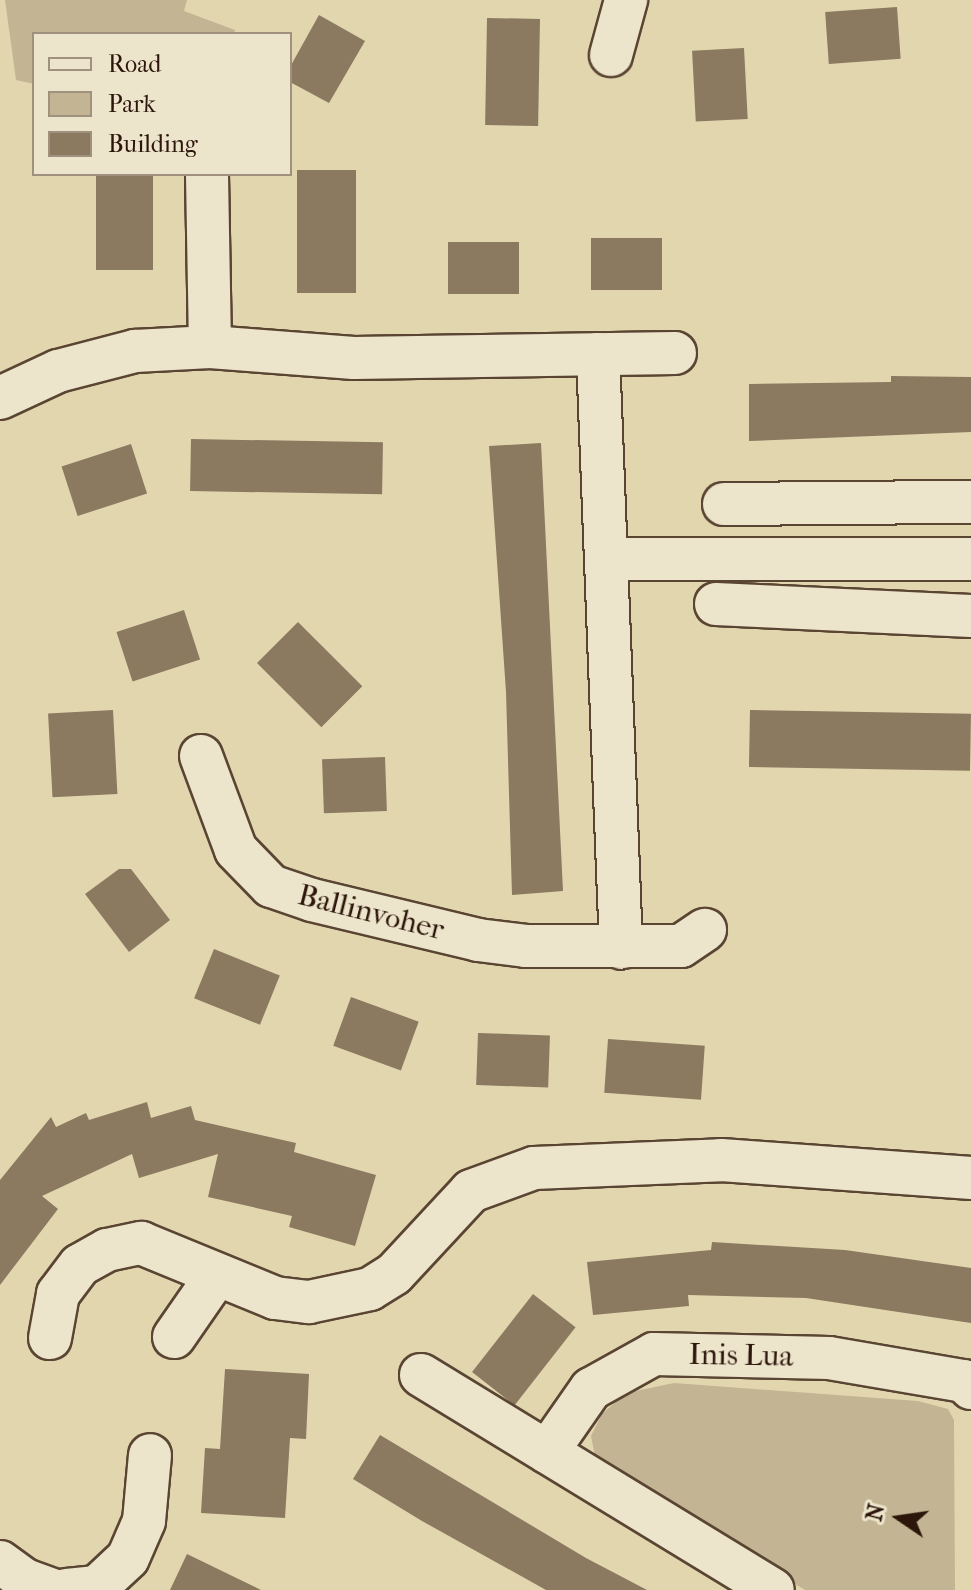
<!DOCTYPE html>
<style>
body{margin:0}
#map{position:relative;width:971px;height:1590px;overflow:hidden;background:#e2d6af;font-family:"IM FELL French Canon",serif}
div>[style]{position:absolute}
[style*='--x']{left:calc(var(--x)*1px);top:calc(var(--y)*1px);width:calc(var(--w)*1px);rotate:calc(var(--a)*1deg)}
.green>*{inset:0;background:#c3b593}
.building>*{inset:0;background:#8b7960;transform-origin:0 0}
.roads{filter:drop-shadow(2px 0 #5a4533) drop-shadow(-2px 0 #5a4533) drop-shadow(0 2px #5a4533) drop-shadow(0 -2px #5a4533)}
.minor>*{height:42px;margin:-21px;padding:0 21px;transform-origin:21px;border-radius:21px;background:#ece4cb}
span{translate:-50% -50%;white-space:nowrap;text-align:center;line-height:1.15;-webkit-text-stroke:8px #ece4cb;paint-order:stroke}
.street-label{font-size:30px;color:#2c150a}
.legend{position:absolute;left:32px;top:32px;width:260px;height:144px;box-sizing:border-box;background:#ece4cb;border:2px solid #9f917e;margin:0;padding:10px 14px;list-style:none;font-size:24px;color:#2c150a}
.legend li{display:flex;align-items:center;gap:16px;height:40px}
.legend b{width:40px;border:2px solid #9f917e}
.north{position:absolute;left:859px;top:1478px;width:80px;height:80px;-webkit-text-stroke:6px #ece4cb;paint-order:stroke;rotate:283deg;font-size:22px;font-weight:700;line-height:32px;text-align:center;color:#2c150a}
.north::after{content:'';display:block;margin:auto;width:28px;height:36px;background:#2c150a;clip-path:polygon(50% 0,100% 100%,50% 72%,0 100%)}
</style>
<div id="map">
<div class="green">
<div style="clip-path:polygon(5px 0,187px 0,184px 11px,235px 30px,234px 34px,34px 34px,34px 84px,16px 80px)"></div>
<div style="clip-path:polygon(674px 1383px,918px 1401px,948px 1409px,954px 1420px,955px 1590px,805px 1590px,597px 1466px,591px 1436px,602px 1414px,626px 1393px)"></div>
</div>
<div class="building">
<div style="left:897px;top:7px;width:52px;height:72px;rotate:86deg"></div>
<div style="clip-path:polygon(319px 15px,365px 41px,329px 103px,290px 82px,290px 67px)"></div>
<div style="left:487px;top:18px;width:53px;height:107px;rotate:1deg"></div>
<div style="left:744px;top:48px;width:71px;height:52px;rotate:87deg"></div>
<div style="left:297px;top:170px;width:59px;height:123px"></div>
<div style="left:96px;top:174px;width:57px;height:96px"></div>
<div style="left:591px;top:238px;width:71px;height:52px"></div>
<div style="left:448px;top:242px;width:71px;height:52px"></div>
<div style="clip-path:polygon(891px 376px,971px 377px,971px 432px,749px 441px,749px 384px,891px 382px)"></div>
<div style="left:191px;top:439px;width:192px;height:52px;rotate:1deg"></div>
<div style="clip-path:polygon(541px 443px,563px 891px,512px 895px,506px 692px,489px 446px)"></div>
<div style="left:131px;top:444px;width:52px;height:73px;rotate:72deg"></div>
<div style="left:184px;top:610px;width:52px;height:71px;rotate:72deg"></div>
<div style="left:298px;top:622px;width:91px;height:58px;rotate:45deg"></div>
<div style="left:113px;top:710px;width:84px;height:65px;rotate:87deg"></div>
<div style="left:750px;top:710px;width:221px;height:57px;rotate:1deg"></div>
<div style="left:385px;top:757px;width:54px;height:63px;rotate:88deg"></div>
<div style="clip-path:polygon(119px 869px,131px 869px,170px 920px,129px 952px,85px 894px)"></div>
<div style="left:214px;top:949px;width:71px;height:53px;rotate:22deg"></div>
<div style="left:351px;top:997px;width:72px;height:52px;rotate:20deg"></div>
<div style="left:478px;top:1033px;width:72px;height:52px;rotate:2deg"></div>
<div style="left:608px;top:1039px;width:97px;height:54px;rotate:4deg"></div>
<div style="clip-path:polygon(147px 1102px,151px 1118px,191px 1106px,195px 1120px,296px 1143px,294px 1152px,376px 1175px,355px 1246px,289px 1227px,292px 1216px,208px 1197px,218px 1154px,139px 1178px,132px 1154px,42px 1196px,58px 1209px,0 1285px,0 1180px,51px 1117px,56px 1127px,86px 1113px,89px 1120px)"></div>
<div style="clip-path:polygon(712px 1242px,845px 1250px,971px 1268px,971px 1323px,806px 1298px,688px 1295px,689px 1306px,593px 1315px,587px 1262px,711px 1250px)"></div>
<div style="left:533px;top:1294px;width:54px;height:99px;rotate:38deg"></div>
<div style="clip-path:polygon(225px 1369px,309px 1374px,306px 1439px,290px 1438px,285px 1518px,201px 1513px,205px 1448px,220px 1449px)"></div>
<div style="clip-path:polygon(380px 1435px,586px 1558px,647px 1590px,546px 1590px,422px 1521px,353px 1479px)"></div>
<div style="clip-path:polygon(187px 1554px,261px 1590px,170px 1590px)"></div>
</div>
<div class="roads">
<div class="minor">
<div style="--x:611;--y:55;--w:57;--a:-74.7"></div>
<div style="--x:210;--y:347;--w:144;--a:4.4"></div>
<div style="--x:354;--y:358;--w:321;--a:-0.9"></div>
<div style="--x:598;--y:354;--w:594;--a:87.78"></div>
<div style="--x:0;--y:398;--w:64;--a:-25"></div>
<div style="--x:58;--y:371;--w:80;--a:-14.6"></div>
<div style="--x:135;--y:351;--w:75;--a:-3.1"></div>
<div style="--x:210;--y:347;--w:173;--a:-91"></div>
<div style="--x:724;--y:504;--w:247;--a:-0.5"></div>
<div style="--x:609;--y:559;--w:362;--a:0"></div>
<div style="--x:716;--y:604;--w:255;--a:2.7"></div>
<div style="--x:201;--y:756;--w:100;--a:69.6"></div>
<div style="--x:236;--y:850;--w:50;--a:45.8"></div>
<div style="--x:271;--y:886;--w:43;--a:18.9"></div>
<div style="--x:312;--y:900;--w:171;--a:13.5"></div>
<div style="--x:478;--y:940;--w:48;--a:7.1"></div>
<div style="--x:526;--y:946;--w:155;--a:0"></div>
<div style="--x:681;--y:946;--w:29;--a:-34"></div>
<div style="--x:174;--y:1337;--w:75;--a:-55.3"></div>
<div style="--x:50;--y:1338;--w:45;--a:-79.7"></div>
<div style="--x:58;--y:1294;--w:36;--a:-53"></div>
<div style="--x:80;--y:1265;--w:31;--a:-29"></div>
<div style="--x:107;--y:1250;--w:35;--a:-12"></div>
<div style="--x:141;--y:1243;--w:145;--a:22.3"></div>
<div style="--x:275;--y:1298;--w:34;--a:7"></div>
<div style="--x:309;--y:1302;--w:62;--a:-12"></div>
<div style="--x:370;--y:1289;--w:28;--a:-32"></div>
<div style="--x:394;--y:1274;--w:113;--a:-47.1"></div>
<div style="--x:471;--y:1191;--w:67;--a:-20.1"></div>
<div style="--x:534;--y:1168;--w:187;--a:-2.4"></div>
<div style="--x:721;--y:1160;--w:251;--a:4.1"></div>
<div style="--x:421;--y:1375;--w:412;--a:31.4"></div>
<div style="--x:547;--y:1452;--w:77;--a:-55.1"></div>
<div style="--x:591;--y:1389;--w:72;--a:-29.1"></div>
<div style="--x:654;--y:1354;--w:175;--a:1.3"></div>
<div style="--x:829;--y:1358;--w:137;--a:9.7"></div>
<div style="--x:964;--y:1381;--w:10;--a:45"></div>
<div style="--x:0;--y:1562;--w:31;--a:36"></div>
<div style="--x:25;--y:1580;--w:30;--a:20"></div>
<div style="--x:67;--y:1590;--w:30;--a:-6"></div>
<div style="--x:97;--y:1587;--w:42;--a:-43.1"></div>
<div style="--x:128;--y:1558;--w:40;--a:-66.6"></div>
<div style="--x:144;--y:1521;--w:66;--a:-84.8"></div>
</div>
</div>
<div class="street-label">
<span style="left:371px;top:913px;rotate:14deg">Ballinvoher</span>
<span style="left:741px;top:1356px;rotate:1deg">Inis Lua</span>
</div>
<ul class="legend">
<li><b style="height:10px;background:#ece4cb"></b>Road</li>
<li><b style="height:22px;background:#c3b593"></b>Park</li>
<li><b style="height:22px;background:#8b7960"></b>Building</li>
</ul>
<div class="north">N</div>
</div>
